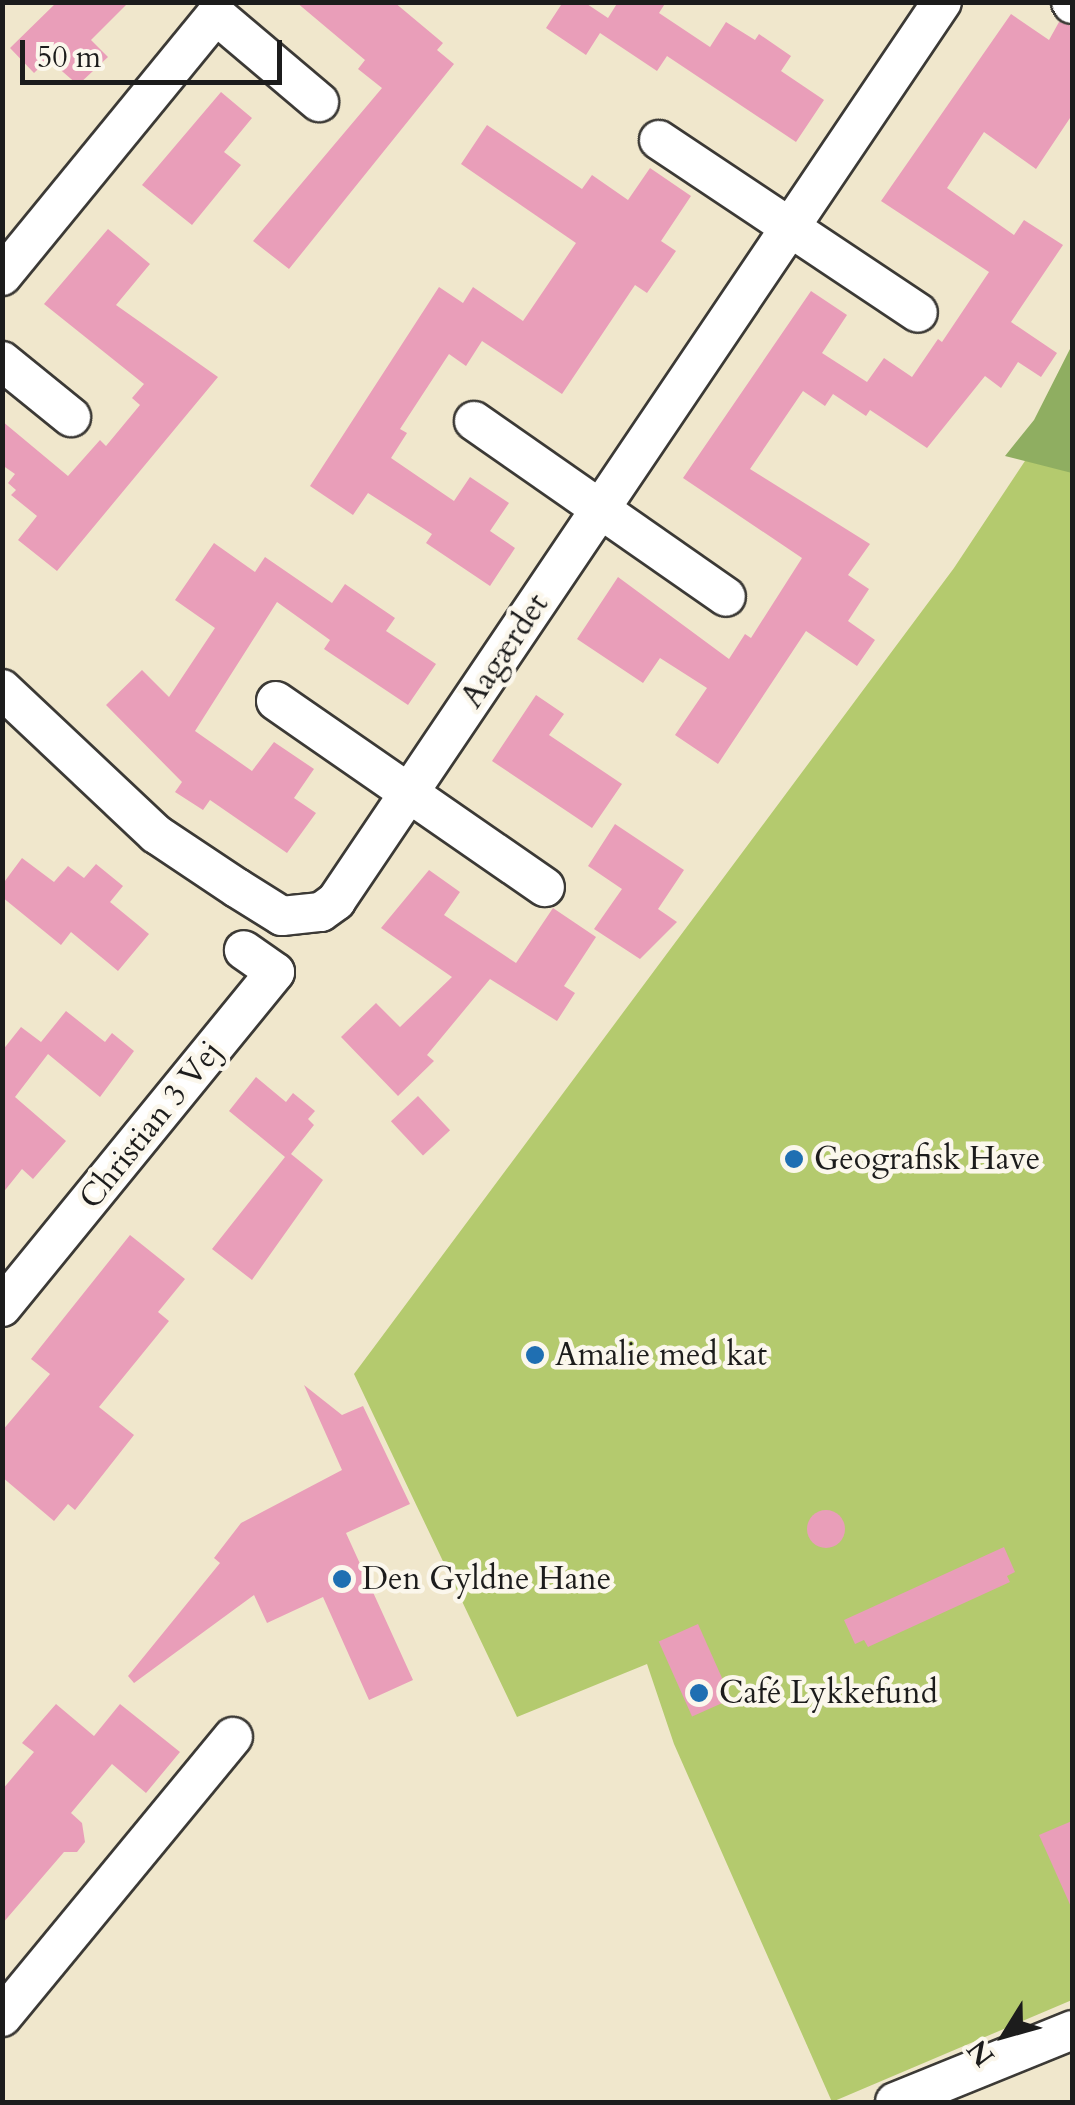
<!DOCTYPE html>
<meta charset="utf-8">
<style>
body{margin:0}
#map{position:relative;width:1075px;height:2105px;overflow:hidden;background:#f0e7cc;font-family:Cardo,serif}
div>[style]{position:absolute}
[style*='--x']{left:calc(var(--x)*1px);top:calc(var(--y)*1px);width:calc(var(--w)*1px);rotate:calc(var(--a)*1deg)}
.green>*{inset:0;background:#b4ca6e}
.forest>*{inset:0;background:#8fae61}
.building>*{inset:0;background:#e99eb9;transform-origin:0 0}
.round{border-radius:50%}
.roads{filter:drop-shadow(2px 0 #3c3a36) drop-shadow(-2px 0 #3c3a36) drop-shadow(0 2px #3c3a36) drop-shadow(0 -2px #3c3a36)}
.minor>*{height:38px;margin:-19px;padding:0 19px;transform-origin:19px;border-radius:19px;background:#fff}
.dots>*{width:28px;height:28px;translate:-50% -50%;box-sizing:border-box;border:5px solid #fbf7ec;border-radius:50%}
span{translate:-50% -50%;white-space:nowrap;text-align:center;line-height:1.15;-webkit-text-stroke:9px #fbf7ec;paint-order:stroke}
.street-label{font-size:32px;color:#1c1c1c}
.poi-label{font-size:32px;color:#1c1c1c}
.left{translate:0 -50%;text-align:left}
.frame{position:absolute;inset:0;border:5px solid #1c1c1c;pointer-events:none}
.north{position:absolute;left:955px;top:1985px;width:100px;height:100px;-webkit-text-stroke:8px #fbf7ec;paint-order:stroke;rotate:233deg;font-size:28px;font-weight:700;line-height:40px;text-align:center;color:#1c1c1c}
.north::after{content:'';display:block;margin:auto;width:35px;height:45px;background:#1c1c1c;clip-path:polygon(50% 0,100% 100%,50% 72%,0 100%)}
.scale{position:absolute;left:20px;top:40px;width:262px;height:45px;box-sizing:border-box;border:5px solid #1c1c1c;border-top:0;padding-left:12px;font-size:30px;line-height:35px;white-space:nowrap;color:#1c1c1c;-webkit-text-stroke:8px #fbf7ec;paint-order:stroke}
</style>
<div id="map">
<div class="green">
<div style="clip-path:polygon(1072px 390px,1072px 2000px,832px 2102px,674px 1744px,647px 1664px,517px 1717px,354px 1374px,954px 568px)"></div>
</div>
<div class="forest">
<div style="clip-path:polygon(1072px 345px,1072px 473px,1005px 456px,1034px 420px)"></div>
</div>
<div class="building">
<div style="clip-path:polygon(57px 2px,129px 2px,91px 40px,108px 57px,78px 85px,48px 59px,34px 73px,10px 48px)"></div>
<div style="clip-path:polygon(296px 2px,394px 2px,443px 43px,437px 50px,454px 64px,289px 269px,253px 241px,382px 88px,358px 69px,365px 60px)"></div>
<div style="clip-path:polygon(563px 2px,584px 2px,608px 18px,618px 2px,666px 2px,659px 13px,710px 47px,726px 22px,755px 40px,759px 34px,791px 56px,781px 71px,824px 100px,796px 142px,667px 56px,657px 71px,600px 33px,586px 55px,546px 28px)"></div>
<div style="clip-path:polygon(1011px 14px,1049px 40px,1059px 22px,1072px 26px,1072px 115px,1036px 169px,984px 132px,947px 188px,1014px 235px,1024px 220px,1063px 245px,1011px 322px,1057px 353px,1041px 377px,1018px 362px,1001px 388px,985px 376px,927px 448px,870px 410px,866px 416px,833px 394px,825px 406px,803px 391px,750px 469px,870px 544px,848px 575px,869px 589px,848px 621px,875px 640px,857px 666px,806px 631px,718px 764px,675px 735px,707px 688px,660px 658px,643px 683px,577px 639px,618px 577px,729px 659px,745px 634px,751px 638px,802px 558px,683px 478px,811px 291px,847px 315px,822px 353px,867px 382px,884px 358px,912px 377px,938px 339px,942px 342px,989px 272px,881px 201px)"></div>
<div style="clip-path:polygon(221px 92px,252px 118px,224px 152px,241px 165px,192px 225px,142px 185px)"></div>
<div style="clip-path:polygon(487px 125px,582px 189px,592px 175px,628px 200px,650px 168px,691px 196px,661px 241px,676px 251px,647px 293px,635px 285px,562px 394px,482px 341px,466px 366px,449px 354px,400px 429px,407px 433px,391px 458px,454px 501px,470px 477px,509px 503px,490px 531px,515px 548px,490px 586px,426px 543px,432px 534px,368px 493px,353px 515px,310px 486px,439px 287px,463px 303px,473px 287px,523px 321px,576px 243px,461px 164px)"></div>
<div style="clip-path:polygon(108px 229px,150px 264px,116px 305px,218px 377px,57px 571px,18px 540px,37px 516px,11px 495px,16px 490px,8px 483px,15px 474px,2px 465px,2px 421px,68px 476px,100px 440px,106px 446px,140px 405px,132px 398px,144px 384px,44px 304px)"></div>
<div style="clip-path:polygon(214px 543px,255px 572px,265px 557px,332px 603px,345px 584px,395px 618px,386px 631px,436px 664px,408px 705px,324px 649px,330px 640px,277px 602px,195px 731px,252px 771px,274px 742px,314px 769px,294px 798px,316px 813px,287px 853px,210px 800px,203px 810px,175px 792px,182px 782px,106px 705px,142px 670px,169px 697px,215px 628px,175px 600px)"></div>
<div style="clip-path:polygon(536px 695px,564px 714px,549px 735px,622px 784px,592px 828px,492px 761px)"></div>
<div style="clip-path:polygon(615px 824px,684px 870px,658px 909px,677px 922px,640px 959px,594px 929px,622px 889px,588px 866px)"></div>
<div style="clip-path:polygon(22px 858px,54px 882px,68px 866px,84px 878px,96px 864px,123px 886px,110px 902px,149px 934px,118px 971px,71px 932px,61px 945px,2px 897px,2px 885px)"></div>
<div style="clip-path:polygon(429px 870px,460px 892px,444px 915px,516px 963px,553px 908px,596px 937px,564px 986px,575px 993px,557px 1021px,490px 979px,427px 1055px,434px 1061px,398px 1096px,341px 1037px,376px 1003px,400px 1027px,452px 977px,381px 928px)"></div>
<div style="clip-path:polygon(66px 1011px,105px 1042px,112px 1033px,134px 1051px,100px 1097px,48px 1054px,15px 1097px,66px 1141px,33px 1179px,22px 1169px,2px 1194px,2px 1051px,21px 1027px,41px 1042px)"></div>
<div style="clip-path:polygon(256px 1077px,286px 1102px,293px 1093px,315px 1111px,308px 1119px,314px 1125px,291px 1154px,323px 1180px,252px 1280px,212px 1249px,285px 1157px,229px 1111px)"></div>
<div style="left:418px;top:1096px;width:47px;height:37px;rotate:47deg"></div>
<div style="clip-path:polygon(130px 1235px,185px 1279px,158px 1312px,169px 1321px,99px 1407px,134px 1435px,75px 1510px,68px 1504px,54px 1521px,2px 1477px,2px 1431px,50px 1374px,31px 1359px)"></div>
<div style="clip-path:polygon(304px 1385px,342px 1415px,363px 1406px,410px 1504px,346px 1533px,413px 1680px,369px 1700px,323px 1597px,267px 1623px,254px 1595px,134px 1683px,128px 1676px,220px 1563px,214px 1558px,241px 1523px,342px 1470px)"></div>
<div class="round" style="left:807px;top:1510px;width:38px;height:38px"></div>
<div style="clip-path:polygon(1004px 1547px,1015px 1572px,1007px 1576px,1010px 1582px,868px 1647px,864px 1640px,855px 1644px,844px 1620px)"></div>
<div style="left:698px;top:1624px;width:82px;height:43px;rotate:66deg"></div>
<div style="clip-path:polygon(56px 1704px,94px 1736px,120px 1704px,180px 1752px,146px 1793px,112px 1764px,71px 1813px,82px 1823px,85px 1842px,77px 1852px,64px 1852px,2px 1924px,2px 1790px,34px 1752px,22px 1743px)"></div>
<div style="clip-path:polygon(1072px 1821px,1072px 1909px,1039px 1835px)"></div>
</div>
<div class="roads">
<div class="minor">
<div style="--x:1071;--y:2;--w:2;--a:63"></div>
<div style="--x:659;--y:140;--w:311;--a:33.7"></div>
<div style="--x:2;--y:276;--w:338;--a:-50.7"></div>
<div style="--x:216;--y:15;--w:135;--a:40.2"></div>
<div style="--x:2;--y:361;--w:89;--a:39.1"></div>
<div style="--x:474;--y:421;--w:307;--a:34.9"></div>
<div style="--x:2;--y:689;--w:212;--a:43.3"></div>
<div style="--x:156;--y:834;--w:97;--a:33.7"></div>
<div style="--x:237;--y:888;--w:53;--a:31.9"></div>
<div style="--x:282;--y:916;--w:39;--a:-6"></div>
<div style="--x:321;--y:912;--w:19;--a:-36"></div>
<div style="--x:336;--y:901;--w:1084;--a:-56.02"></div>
<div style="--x:276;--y:701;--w:327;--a:34.7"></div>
<div style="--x:2;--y:1307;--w:432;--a:-50.8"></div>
<div style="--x:275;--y:972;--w:38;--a:-145"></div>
<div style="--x:2;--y:2017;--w:363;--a:-50.5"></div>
<div style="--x:895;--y:2102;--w:191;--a:-22.1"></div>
</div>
</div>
<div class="dots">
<div style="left:794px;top:1159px;background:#1f6fb2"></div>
<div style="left:535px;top:1355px;background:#1f6fb2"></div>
<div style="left:342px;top:1579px;background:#1f6fb2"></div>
<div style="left:699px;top:1693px;background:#1f6fb2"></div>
</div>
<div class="street-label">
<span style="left:505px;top:651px;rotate:-56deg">Aagærdet</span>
<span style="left:151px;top:1125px;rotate:-51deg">Christian 3 Vej</span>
</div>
<div class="poi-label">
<span class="left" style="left:814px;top:1159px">Geografisk Have</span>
<span class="left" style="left:555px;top:1355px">Amalie med kat</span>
<span class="left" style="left:362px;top:1579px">Den Gyldne Hane</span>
<span class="left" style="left:719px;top:1693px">Café Lykkefund</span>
</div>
<div class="frame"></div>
<div class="north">N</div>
<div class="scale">50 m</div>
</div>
